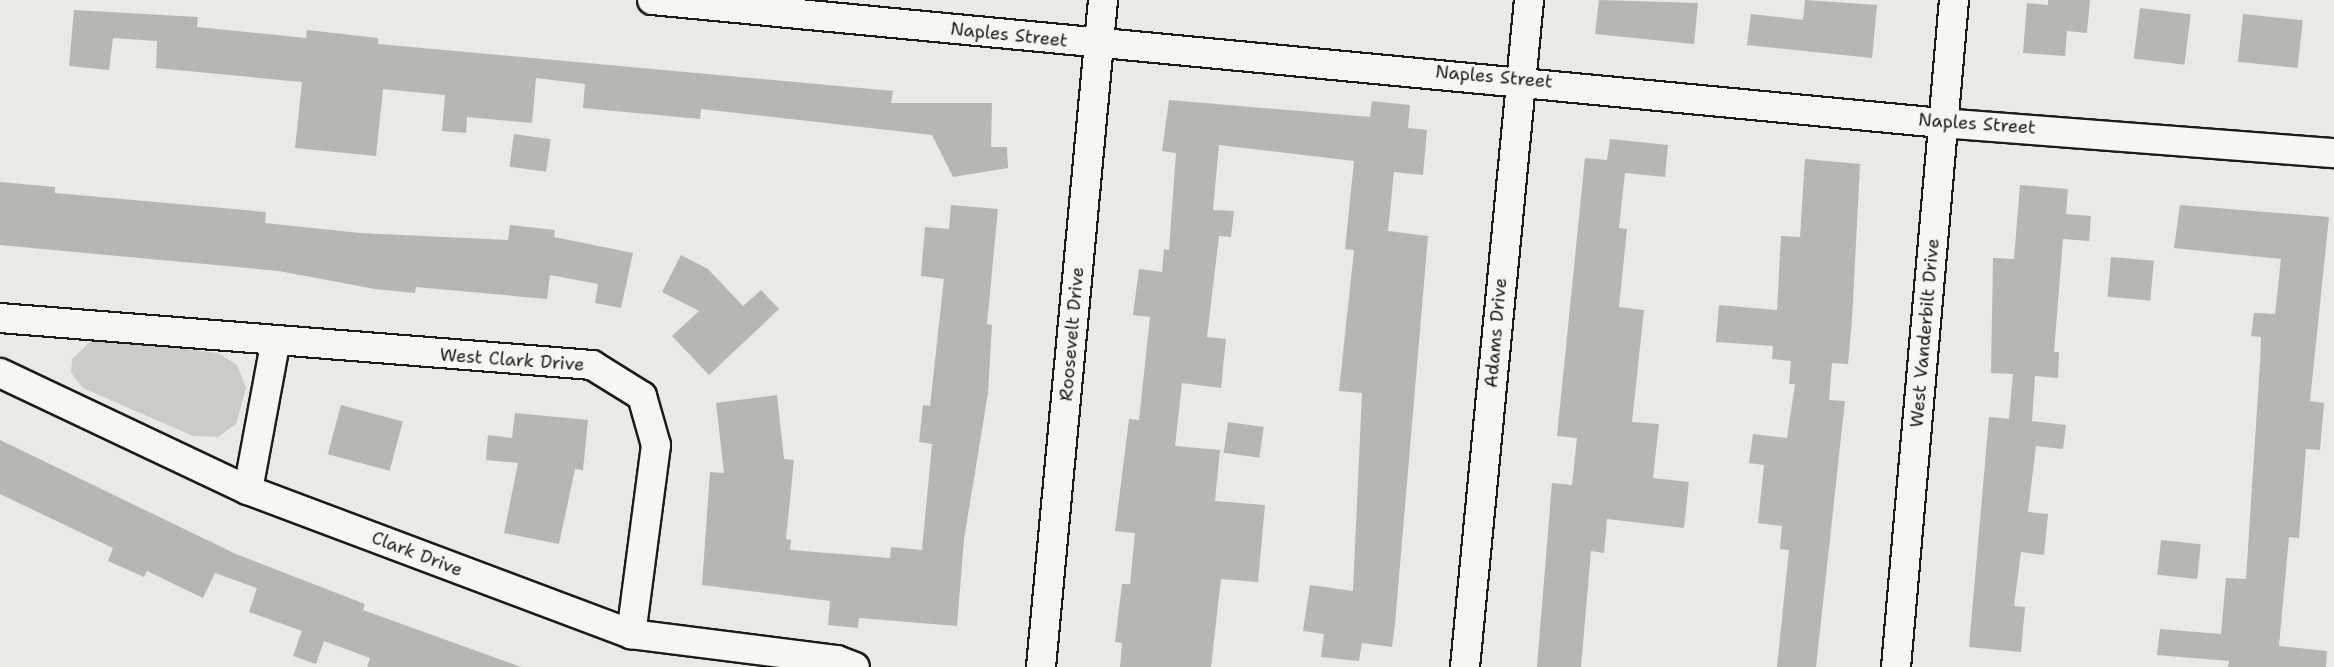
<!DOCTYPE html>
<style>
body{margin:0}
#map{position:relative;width:2334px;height:667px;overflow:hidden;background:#e9e9e5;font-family:"Shantell Sans",sans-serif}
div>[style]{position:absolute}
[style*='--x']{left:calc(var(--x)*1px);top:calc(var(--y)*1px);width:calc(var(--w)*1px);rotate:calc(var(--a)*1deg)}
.green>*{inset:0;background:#cbcbc7}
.building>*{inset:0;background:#b6b6b3;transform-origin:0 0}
.roads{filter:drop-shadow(2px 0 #1c1c1c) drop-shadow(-2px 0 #1c1c1c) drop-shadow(0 2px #1c1c1c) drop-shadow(0 -2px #1c1c1c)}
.street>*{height:28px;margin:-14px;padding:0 14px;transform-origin:14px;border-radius:14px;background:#f6f6f2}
span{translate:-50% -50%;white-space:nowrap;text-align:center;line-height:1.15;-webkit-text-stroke:4.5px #f6f6f2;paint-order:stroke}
.street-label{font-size:18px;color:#1c1c1c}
</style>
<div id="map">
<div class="green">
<div style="clip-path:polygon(94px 338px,218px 353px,237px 365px,246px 388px,236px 424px,218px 437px,193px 436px,83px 388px,71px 373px,72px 359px)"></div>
</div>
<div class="building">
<div style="clip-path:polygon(1599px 0,1698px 3px,1694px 44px,1595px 34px)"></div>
<div style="clip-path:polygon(1805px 0,1877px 5px,1872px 58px,1747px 45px,1751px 14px,1803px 20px)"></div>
<div style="clip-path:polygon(2048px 0,2090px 0,2087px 33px,2067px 31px,2065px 56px,2023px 53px,2027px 3px,2048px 5px)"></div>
<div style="left:2140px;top:8px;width:51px;height:51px;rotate:7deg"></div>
<div style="clip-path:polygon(74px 10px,198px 17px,197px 27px,306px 38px,307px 30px,378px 38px,378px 44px,893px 91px,891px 103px,992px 103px,991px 147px,1007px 147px,1008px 168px,953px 177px,932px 135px,701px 109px,700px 119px,583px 108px,585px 84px,536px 78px,532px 123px,467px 117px,466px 133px,442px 131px,445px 95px,383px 89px,376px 156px,295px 148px,302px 82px,156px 68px,157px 41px,113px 38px,109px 70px,69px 66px)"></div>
<div style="left:2243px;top:14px;width:60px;height:48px;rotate:6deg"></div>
<div style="clip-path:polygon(1169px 100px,1370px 117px,1372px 101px,1410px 105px,1408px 128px,1427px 130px,1423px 175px,1394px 172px,1388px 231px,1428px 236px,1395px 624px,1392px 647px,1362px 643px,1359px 661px,1321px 657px,1324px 634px,1303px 631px,1310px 585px,1353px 591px,1362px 393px,1339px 391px,1354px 250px,1345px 249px,1354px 161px,1219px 145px,1213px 210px,1234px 211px,1231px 237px,1219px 236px,1207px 337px,1226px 339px,1221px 388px,1182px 383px,1175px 446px,1220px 450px,1215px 501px,1265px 505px,1258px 582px,1221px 579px,1211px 667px,1120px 667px,1122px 643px,1115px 642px,1122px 584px,1130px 584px,1135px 533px,1115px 531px,1129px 419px,1139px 420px,1150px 317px,1133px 315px,1139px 269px,1162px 272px,1164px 249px,1169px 250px,1176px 153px,1162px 151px)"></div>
<div style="left:514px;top:134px;width:37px;height:33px;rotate:8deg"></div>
<div style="clip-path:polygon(1610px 139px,1668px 145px,1665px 177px,1625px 173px,1619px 228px,1627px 229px,1619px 307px,1644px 310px,1632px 422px,1659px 424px,1653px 478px,1689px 482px,1684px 528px,1607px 519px,1604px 553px,1591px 551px,1581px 667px,1537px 667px,1552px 483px,1572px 485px,1577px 438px,1557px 436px,1585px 158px,1607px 160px)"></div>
<div style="clip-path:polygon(1805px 159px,1860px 164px,1852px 320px,1848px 364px,1832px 363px,1829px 400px,1845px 401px,1816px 667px,1777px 667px,1789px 550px,1780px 549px,1782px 526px,1758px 523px,1764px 465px,1749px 463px,1753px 434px,1787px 438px,1795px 384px,1789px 384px,1791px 361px,1772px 359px,1773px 346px,1716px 342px,1719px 305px,1777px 310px,1781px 236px,1800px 237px)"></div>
<div style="clip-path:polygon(0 182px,55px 187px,55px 193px,266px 212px,265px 223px,360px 233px,508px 240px,510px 225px,555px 230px,554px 237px,633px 253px,621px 308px,595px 303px,598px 284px,550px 275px,547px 299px,416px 287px,415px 293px,375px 289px,279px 271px,0 245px)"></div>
<div style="clip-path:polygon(2020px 185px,2068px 189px,2066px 214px,2091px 216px,2089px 241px,2063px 239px,2054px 352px,2059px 352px,2058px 378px,2035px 376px,2032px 421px,2066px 425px,2063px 449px,2036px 446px,2028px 512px,2048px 514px,2044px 555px,2021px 552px,2014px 606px,2025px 607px,2021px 652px,1969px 647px,1989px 417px,2009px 419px,2013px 374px,1991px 373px,1993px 258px,2014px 259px)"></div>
<div style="clip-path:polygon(951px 205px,998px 209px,987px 324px,992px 325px,988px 393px,964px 539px,957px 626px,859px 618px,858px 628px,828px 625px,830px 601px,702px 585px,710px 472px,724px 473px,716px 403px,777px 395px,784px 459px,794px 460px,786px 539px,791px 540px,790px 550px,890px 558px,891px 547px,922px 550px,932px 444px,919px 442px,923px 405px,930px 406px,944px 279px,921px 276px,925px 227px,949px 229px)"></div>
<div style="clip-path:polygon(2180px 205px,2329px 217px,2310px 401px,2324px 403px,2320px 450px,2306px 449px,2299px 538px,2289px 537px,2279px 646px,2327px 651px,2326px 667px,2228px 667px,2229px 661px,2157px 655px,2160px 629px,2221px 634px,2226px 578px,2246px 579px,2260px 363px,2261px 337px,2251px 336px,2254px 313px,2275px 314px,2281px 259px,2174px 248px)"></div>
<div style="clip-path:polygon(681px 255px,708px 269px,743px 306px,761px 290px,779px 309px,709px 375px,672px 336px,699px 311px,662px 292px)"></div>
<div style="left:2111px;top:257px;width:43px;height:40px;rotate:5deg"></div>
<div style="left:341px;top:405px;width:64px;height:51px;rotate:15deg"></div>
<div style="clip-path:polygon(515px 413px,588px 420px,583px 470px,575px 469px,559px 544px,504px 533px,518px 463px,486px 460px,488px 435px,512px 438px)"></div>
<div style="left:1228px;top:422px;width:36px;height:31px;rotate:8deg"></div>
<div style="clip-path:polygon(0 440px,236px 554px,365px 604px,363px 610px,521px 667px,367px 667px,370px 658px,324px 641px,316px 664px,293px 656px,302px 631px,249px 612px,257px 588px,215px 573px,203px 598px,147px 571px,144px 577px,108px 561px,113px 548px,0 494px)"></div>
<div style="left:2161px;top:540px;width:40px;height:35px;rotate:6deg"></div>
</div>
<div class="roads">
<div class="street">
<div style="--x:652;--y:0;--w:1296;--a:5.45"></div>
<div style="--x:1942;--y:123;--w:393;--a:4.4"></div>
<div style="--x:0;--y:318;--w:594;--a:4.54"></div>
<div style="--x:592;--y:365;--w:59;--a:31.8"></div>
<div style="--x:642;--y:396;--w:51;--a:74.1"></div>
<div style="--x:656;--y:445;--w:191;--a:97.5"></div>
<div style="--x:0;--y:373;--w:274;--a:25.3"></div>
<div style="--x:248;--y:490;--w:409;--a:20.6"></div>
<div style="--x:631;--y:634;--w:208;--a:7.2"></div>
<div style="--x:837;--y:660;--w:19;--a:21"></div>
<div style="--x:248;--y:490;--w:148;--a:-79.5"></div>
<div style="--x:1041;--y:667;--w:670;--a:-84.69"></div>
<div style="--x:1465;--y:667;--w:670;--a:-84.52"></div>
<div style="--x:1896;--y:667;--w:670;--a:-85.03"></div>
</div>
</div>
<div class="street-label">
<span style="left:1009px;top:35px;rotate:6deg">Naples Street</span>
<span style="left:1494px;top:77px;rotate:5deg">Naples Street</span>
<span style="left:1977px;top:124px;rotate:4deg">Naples Street</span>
<span style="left:1496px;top:333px;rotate:-85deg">Adams Drive</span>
<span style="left:1925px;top:333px;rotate:-85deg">West Vanderbilt Drive</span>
<span style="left:1072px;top:334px;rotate:-85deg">Roosevelt Drive</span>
<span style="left:512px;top:360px;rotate:4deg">West Clark Drive</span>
<span style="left:417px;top:554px;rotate:21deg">Clark Drive</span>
</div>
</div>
